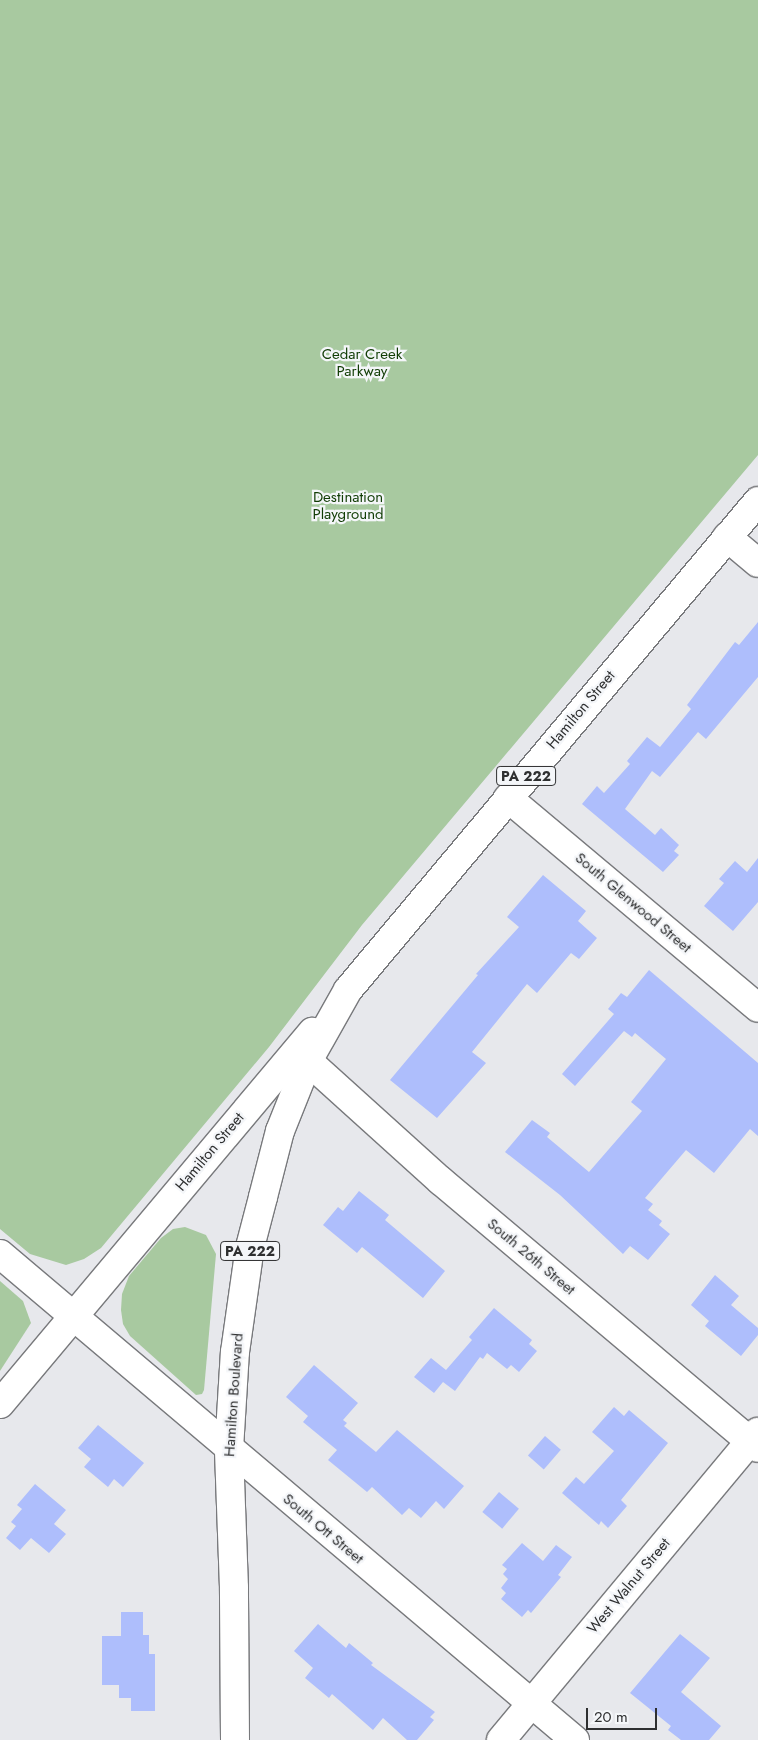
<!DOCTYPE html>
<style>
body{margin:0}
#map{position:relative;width:758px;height:1740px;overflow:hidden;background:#e7e8ec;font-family:Jost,sans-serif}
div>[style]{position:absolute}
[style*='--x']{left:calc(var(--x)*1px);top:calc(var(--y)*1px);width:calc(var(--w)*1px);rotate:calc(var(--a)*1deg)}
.green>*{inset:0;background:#a8c9a0}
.building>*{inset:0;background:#aebefc;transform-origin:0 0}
.roads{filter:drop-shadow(1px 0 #78797c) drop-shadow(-1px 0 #78797c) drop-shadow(0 1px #78797c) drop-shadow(0 -1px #78797c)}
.minor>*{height:28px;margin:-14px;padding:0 14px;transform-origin:14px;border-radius:14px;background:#fff}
.major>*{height:28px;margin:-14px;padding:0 14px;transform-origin:14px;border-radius:14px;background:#fff}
span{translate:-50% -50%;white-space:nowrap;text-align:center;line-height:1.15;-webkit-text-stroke:4.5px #f4f6f9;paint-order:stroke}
.shield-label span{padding:1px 4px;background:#f4f6f9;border:1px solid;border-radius:4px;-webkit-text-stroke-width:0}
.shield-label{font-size:14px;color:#2e2f30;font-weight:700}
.park-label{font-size:15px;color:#113d05}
.street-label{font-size:15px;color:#2e2f30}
.scale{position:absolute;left:586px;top:1708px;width:71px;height:22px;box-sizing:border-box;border:2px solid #2e2f30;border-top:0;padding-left:6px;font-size:15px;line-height:18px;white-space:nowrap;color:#2e2f30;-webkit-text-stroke:4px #f4f6f9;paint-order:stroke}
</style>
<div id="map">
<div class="green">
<div style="clip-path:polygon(0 0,758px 0,758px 455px,362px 925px,269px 1047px,101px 1248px,84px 1259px,66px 1265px,30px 1254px,0 1229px)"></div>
<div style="clip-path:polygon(185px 1227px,206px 1235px,216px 1254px,204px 1390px,202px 1394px,196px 1395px,130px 1336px,123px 1324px,121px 1310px,122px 1294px,129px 1276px,161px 1238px,173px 1229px)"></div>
<div style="clip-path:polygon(0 1281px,23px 1301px,31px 1323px,0 1371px)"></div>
</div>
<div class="building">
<div style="clip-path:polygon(758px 622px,758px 677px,706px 739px,698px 732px,660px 777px,652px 771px,625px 809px,655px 835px,661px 828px,679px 845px,674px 851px,679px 855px,663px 872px,582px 804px,597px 786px,604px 793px,630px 764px,627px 761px,647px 737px,660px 747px,691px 709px,687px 705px,735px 642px,739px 645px)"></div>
<div style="clip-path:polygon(758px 858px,758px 902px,733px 931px,704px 906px,724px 883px,719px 879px,735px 861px,747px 872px)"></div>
<div style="clip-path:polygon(543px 875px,586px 911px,578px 921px,597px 938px,579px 959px,571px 953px,537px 993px,527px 984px,472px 1052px,486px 1063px,437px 1118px,390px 1080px,478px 975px,476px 974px,519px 927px,507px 917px)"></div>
<div style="clip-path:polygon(649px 970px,758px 1063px,758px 1136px,750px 1129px,714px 1173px,686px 1150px,645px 1198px,653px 1204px,648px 1210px,662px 1221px,659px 1225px,670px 1234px,648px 1260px,630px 1246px,623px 1254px,560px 1195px,505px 1152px,532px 1120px,550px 1133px,547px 1137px,589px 1172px,642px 1111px,631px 1102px,666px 1059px,635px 1033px,632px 1037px,624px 1031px,575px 1086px,562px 1074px,614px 1014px,608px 1009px,621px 993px,627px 997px)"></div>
<div style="clip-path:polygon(359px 1191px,389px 1215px,385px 1220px,445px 1271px,423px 1298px,362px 1247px,357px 1253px,323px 1225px,338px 1207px,343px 1211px)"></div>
<div style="clip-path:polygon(715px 1275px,739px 1296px,731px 1305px,758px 1328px,758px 1335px,741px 1356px,705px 1326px,709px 1321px,691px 1305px)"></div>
<div style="clip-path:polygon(494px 1308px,532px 1340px,529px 1344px,537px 1351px,519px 1372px,511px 1365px,507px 1369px,487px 1353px,483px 1359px,480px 1357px,455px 1391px,443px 1382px,434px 1393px,414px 1377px,431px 1358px,446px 1370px,472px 1340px,469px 1337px)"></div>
<div style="clip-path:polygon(314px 1365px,358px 1403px,343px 1420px,347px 1423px,344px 1426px,376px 1452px,397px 1430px,464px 1486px,444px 1509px,436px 1501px,421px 1518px,409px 1508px,402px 1515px,372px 1487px,367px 1492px,328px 1460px,337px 1450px,303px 1422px,308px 1416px,286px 1397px)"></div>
<div style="clip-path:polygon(614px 1407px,624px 1416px,629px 1410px,668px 1443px,621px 1500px,627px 1506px,608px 1528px,601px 1521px,599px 1525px,562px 1493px,576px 1477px,584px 1484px,614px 1451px,592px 1432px)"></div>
<div style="clip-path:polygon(98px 1425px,144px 1463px,123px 1487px,114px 1479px,108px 1487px,84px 1467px,91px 1459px,78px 1448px)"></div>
<div style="left:545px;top:1436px;width:21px;height:26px;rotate:41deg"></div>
<div style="clip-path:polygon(35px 1484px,66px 1510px,54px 1524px,66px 1534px,49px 1553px,31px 1538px,20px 1550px,6px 1538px,16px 1526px,11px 1522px,22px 1509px,17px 1505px)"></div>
<div style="left:499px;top:1492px;width:26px;height:26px;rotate:40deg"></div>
<div style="clip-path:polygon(522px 1543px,543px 1561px,556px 1545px,572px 1557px,558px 1575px,561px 1577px,531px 1613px,528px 1610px,522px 1617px,501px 1599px,506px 1593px,501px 1588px,508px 1579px,503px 1574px,507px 1569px,502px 1565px)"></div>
<div style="clip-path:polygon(121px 1612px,143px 1612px,143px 1635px,149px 1635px,149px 1654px,155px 1654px,155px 1711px,131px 1711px,131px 1698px,119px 1698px,119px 1685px,102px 1685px,102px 1636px,121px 1636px)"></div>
<div style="clip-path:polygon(318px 1624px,346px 1648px,349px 1643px,373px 1663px,371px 1665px,435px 1712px,430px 1717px,434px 1720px,417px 1740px,407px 1740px,383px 1718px,373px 1730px,332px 1694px,329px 1698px,305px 1678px,313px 1668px,294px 1651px)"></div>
<div style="clip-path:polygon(680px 1634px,710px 1658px,681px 1692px,721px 1726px,709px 1740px,681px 1740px,668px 1730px,671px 1726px,630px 1693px)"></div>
</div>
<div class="roads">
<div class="minor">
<div style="--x:727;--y:537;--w:40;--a:40"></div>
<div style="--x:508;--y:798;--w:326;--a:40"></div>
<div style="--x:308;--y:1061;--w:179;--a:42.1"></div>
<div style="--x:441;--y:1181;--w:414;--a:40.1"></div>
<div style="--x:0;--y:1254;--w:753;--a:40.21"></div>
<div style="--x:0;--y:1404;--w:486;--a:-50"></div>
<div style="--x:501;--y:1740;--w:401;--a:-50.2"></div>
</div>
<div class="major">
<div style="--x:235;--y:1740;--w:152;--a:-90.4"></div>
<div style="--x:234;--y:1588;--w:139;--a:-92.1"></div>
<div style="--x:229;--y:1449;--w:97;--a:-86.5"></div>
<div style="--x:235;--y:1352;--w:106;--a:-81.9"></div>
<div style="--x:250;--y:1247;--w:52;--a:-75.4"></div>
<div style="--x:263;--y:1197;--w:68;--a:-75.6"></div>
<div style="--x:280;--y:1131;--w:75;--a:-68.2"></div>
<div style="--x:308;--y:1061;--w:81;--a:-60.6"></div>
<div style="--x:348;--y:990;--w:638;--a:-50.02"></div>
</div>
</div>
<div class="shield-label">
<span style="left:526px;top:776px">PA 222</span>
<span style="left:250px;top:1251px">PA 222</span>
</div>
<div class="park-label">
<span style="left:362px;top:363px">Cedar Creek<br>Parkway</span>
<span style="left:348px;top:506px">Destination<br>Playground</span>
</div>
<div class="street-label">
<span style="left:581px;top:710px;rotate:-50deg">Hamilton Street</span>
<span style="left:633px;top:903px;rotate:40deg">South Glenwood Street</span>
<span style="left:210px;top:1152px;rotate:-50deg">Hamilton Street</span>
<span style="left:531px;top:1257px;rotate:40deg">South 26th Street</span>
<span style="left:234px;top:1395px;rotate:-86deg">Hamilton Boulevard</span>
<span style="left:323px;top:1529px;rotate:40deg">South Ott Street</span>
<span style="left:629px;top:1586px;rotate:-50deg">West Walnut Street</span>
</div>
<div class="scale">20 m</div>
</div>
